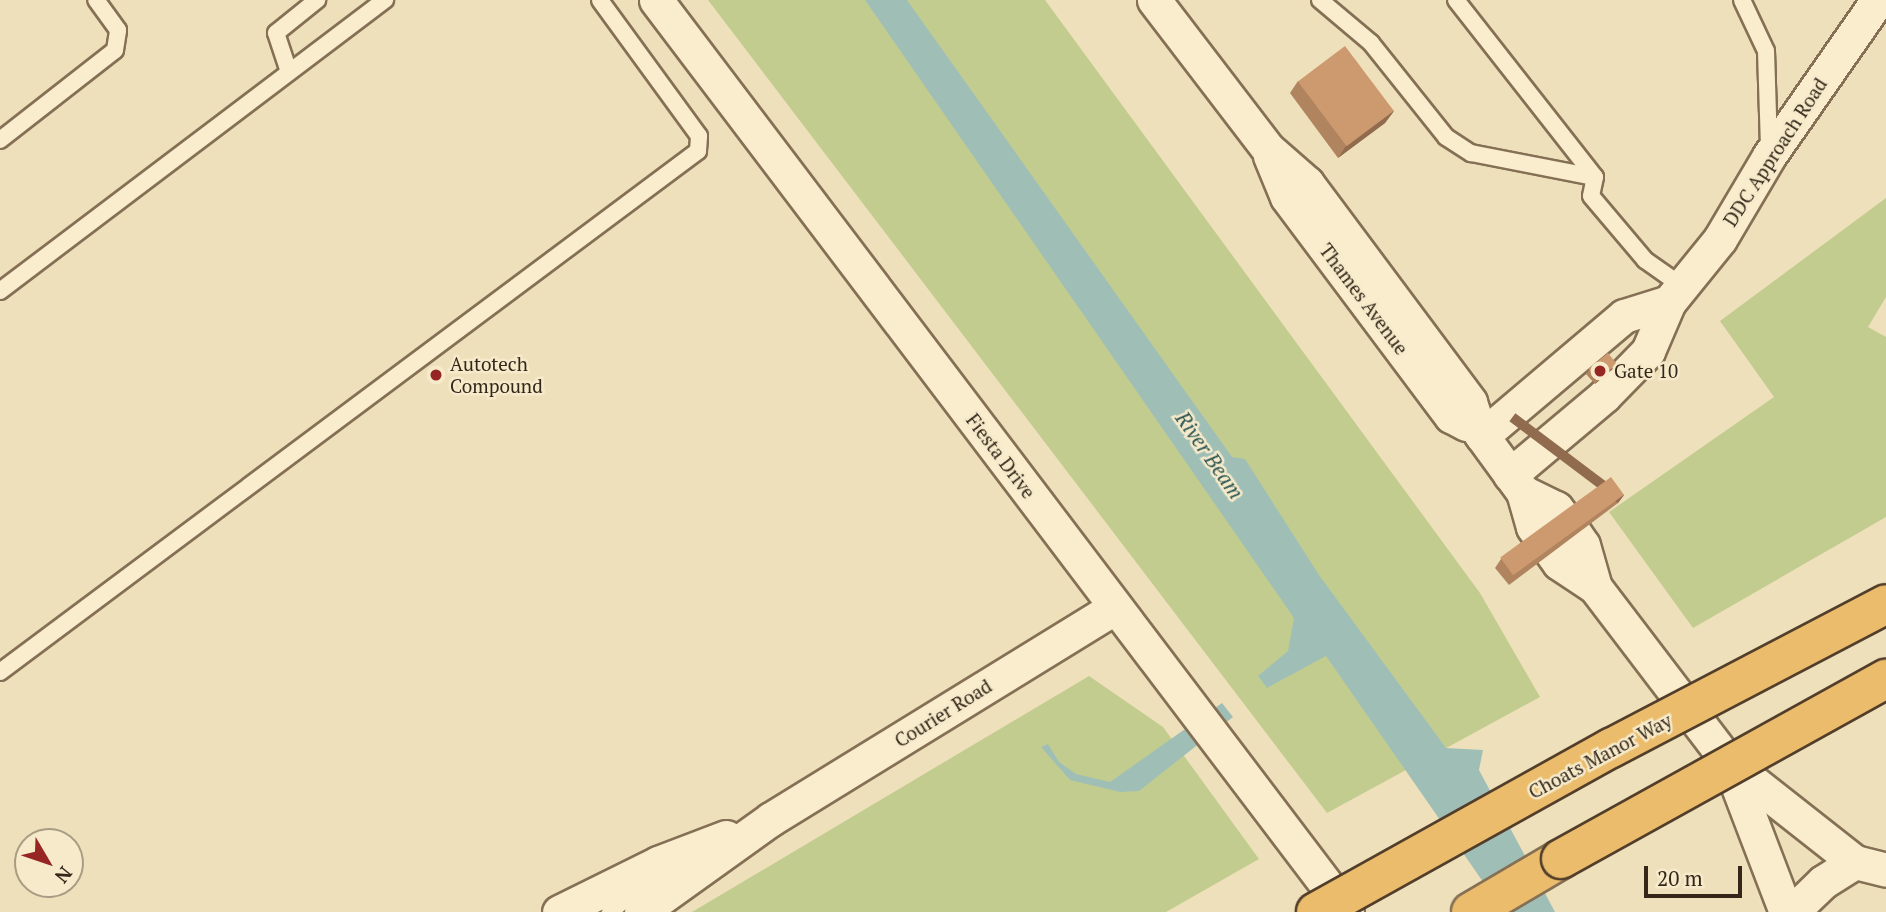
<!DOCTYPE html>
<style>
body{margin:0}
#map{position:relative;width:1886px;height:912px;overflow:hidden;background:#eee0bb;font-family:"PT Serif",serif}
div>[style]{position:absolute}
[style*='--x']{left:calc(var(--x)*1px);top:calc(var(--y)*1px);width:calc(var(--w)*1px);rotate:calc(var(--a)*1deg)}
.green>*{inset:0;background:#c3cc8f}
.water>*{inset:0;background:#9fbfb6}
.roads{filter:drop-shadow(2px 0 #857055) drop-shadow(-2px 0 #857055) drop-shadow(0 2px #857055) drop-shadow(0 -2px #857055)}
.service>*{height:16px;margin:-8px;padding:0 8px;transform-origin:8px;border-radius:8px;background:#f9edce}
.minor>*{height:33px;margin:-16.5px;padding:0 16.5px;transform-origin:16.5px;border-radius:16.5px;background:#f9edce}
.trunk>*{height:38px;margin:-19px;padding:0 19px;transform-origin:19px;border-radius:19px;background:#ebbc6c}
.bridges{filter:drop-shadow(2px 0 #523e2a) drop-shadow(-2px 0 #523e2a) drop-shadow(0 2px #523e2a) drop-shadow(0 -2px #523e2a)}
.trunk-bridge>*{height:38px;margin:-19px;padding:0 19px;transform-origin:19px;border-radius:19px;background:#ebbc6c}
.wall>*{inset:0;background:#b0845f}
.shaded-wall>*{inset:0;background:#906b4e;transform-origin:0 0}
.building>*{inset:0;background:#cd996f;transform-origin:0 0}
.dots>*{width:19px;height:19px;translate:-50% -50%;box-sizing:border-box;border:4px solid #f6eaca;border-radius:50%}
span{translate:-50% -50%;white-space:nowrap;text-align:center;line-height:1.15;-webkit-text-stroke:5px #f6eaca;paint-order:stroke}
.street-label{font-size:19px;color:#34271a}
.poi-label{font-size:19px;color:#34271a}
.left{translate:0 -50%;text-align:left}
.water-label{font-size:21px;color:#295452;font-style:italic}
.north{position:absolute;left:14px;top:828px;width:70px;height:70px;box-sizing:border-box;background:#f6eaca;border:2px solid #a89c84;border-radius:50%;rotate:129deg;font-size:19px;font-weight:700;line-height:28px;text-align:center;color:#34271a}
.north::after{content:'';display:block;margin:auto;width:24px;height:32px;background:#952624;clip-path:polygon(50% 0,100% 100%,50% 72%,0 100%)}
.scale{position:absolute;left:1644px;top:866px;width:98px;height:32px;box-sizing:border-box;border:4px solid #34271a;border-top:0;padding-left:9px;font-size:21px;line-height:24px;white-space:nowrap;color:#34271a;-webkit-text-stroke:5px #f6eaca;paint-order:stroke}
</style>
<div id="map">
<div class="green">
<div style="clip-path:polygon(708px 0,1045px 0,1480px 593px,1540px 697px,1327px 813px)"></div>
<div style="clip-path:polygon(1886px 198px,1886px 297px,1868px 327px,1886px 337px,1886px 517px,1693px 628px,1609px 512px,1774px 397px,1720px 321px)"></div>
<div style="clip-path:polygon(1089px 676px,1163px 727px,1259px 859px,1166px 912px,692px 912px)"></div>
</div>
<div class="water">
<div style="clip-path:polygon(865px 0,907px 0,1232px 457px,1245px 459px,1319px 575px,1446px 748px,1483px 750px,1479px 770px,1555px 912px,1504px 912px,1326px 656px,1267px 688px,1258px 676px,1288px 651px,1294px 618px)"></div>
<div style="clip-path:polygon(1222px 703px,1233px 717px,1139px 791px,1120px 792px,1070px 780px,1041px 747px,1048px 744px,1059px 762px,1076px 774px,1110px 782px)"></div>
</div>
<div class="roads">
<div class="service">
<div style="--x:1320;--y:0;--w:67;--a:40.1"></div>
<div style="--x:1371;--y:43;--w:120;--a:51.4"></div>
<div style="--x:1446;--y:137;--w:30;--a:33"></div>
<div style="--x:1471;--y:153;--w:126;--a:11"></div>
<div style="--x:1456;--y:0;--w:225;--a:51.9"></div>
<div style="--x:1595;--y:177;--w:19;--a:102"></div>
<div style="--x:1591;--y:196;--w:84;--a:49.8"></div>
<div style="--x:1645;--y:260;--w:45;--a:35.1"></div>
<div style="--x:1742;--y:0;--w:56;--a:64.8"></div>
<div style="--x:1766;--y:51;--w:95;--a:88.2"></div>
<div style="--x:289;--y:72;--w:41;--a:-108.4"></div>
<div style="--x:276;--y:33;--w:53;--a:-38.8"></div>
<div style="--x:0;--y:140;--w:146;--a:-38"></div>
<div style="--x:115;--y:50;--w:20;--a:-81"></div>
<div style="--x:118;--y:30;--w:37;--a:-126"></div>
<div style="--x:0;--y:291;--w:483;--a:-37.1"></div>
<div style="--x:0;--y:672;--w:871;--a:-36.74"></div>
<div style="--x:698;--y:151;--w:15;--a:-86"></div>
<div style="--x:699;--y:136;--w:168;--a:-126.1"></div>
<div style="--x:610;--y:912;--w:46;--a:-40.6"></div>
</div>
<div class="minor">
<div style="--x:656;--y:0;--w:1144;--a:52.85"></div>
<div style="--x:1154;--y:0;--w:188;--a:52.6"></div>
<div style="--x:1268;--y:149;--w:52;--a:41.1"></div>
<div style="--x:1307;--y:183;--w:273;--a:53.3"></div>
<div style="--x:1470;--y:402;--w:33;--a:72"></div>
<div style="--x:1480;--y:433;--w:73;--a:53.9"></div>
<div style="--x:1523;--y:492;--w:36;--a:74"></div>
<div style="--x:1533;--y:527;--w:44;--a:54.2"></div>
<div style="--x:1559;--y:563;--w:43;--a:33.7"></div>
<div style="--x:1595;--y:587;--w:221;--a:52.7"></div>
<div style="--x:1729;--y:763;--w:160;--a:38.2"></div>
<div style="--x:1270;--y:156;--w:44;--a:67.5"></div>
<div style="--x:1287;--y:197;--w:274;--a:53.2"></div>
<div style="--x:1451;--y:416;--w:17;--a:28"></div>
<div style="--x:1482;--y:436;--w:186;--a:-40.2"></div>
<div style="--x:1624;--y:316;--w:47;--a:-17.3"></div>
<div style="--x:1510;--y:475;--w:123;--a:-40"></div>
<div style="--x:1604;--y:396;--w:63;--a:-45.6"></div>
<div style="--x:1648;--y:351;--w:53;--a:-66.8"></div>
<div style="--x:1669;--y:302;--w:81;--a:-51"></div>
<div style="--x:1720;--y:239;--w:96;--a:-59.4"></div>
<div style="--x:1769;--y:156;--w:190;--a:-55.1"></div>
<div style="--x:1523;--y:492;--w:37;--a:26"></div>
<div style="--x:1556;--y:508;--w:23;--a:52"></div>
<div style="--x:1570;--y:526;--w:23;--a:56"></div>
<div style="--x:1583;--y:545;--w:44;--a:74.1"></div>
<div style="--x:1729;--y:763;--w:160;--a:69.1"></div>
<div style="--x:559;--y:912;--w:110;--a:-26.3"></div>
<div style="--x:658;--y:863;--w:73;--a:-20.9"></div>
<div style="--x:641;--y:912;--w:160;--a:-35.6"></div>
<div style="--x:771;--y:819;--w:404;--a:-31.6"></div>
<div style="--x:1792;--y:912;--w:43;--a:-44.1"></div>
<div style="--x:1823;--y:882;--w:38;--a:-32"></div>
<div style="--x:1855;--y:862;--w:32;--a:14"></div>
</div>
<div class="trunk">
<div style="--x:1471;--y:912;--w:104;--a:-30.5"></div>
</div>
</div>
<div class="bridges">
<div class="trunk-bridge">
<div style="--x:1561;--y:859;--w:372;--a:-29"></div>
<div style="--x:1316;--y:912;--w:338;--a:-29.1"></div>
<div style="--x:1611;--y:748;--w:310;--a:-27.6"></div>
</div>
</div>
<div class="wall">
<div style="clip-path:polygon(1298px 81px,1394px 111px,1385px 123px,1338px 158px,1290px 93px)"></div>
<div style="clip-path:polygon(1614px 368px,1595px 384px,1586px 374px,1589px 370px)"></div>
<div style="clip-path:polygon(1624px 495px,1618px 503px,1509px 585px,1495px 568px,1501px 559px)"></div>
</div>
<div class="shaded-wall">
<div style="clip-path:polygon(1394px 111px,1385px 123px,1338px 158px,1346px 146px)"></div>
<div style="clip-path:polygon(1617px 364px,1614px 368px,1595px 384px,1598px 380px)"></div>
<div style="left:1624px;top:495px;width:10px;height:136px;rotate:127deg"></div>
</div>
<div class="building">
<div style="left:1345px;top:46px;width:81px;height:59px;rotate:53deg"></div>
<div style="left:1608px;top:353px;width:14px;height:25px;rotate:51deg"></div>
<div style="left:1611px;top:477px;width:22px;height:137px;rotate:54deg"></div>
</div>
<div class="dots">
<div style="left:1600px;top:371px;background:#952624"></div>
<div style="left:436px;top:375px;background:#952624"></div>
</div>
<div class="street-label">
<span style="left:1775px;top:152px;rotate:-57deg">DDC Approach Road</span>
<span style="left:1364px;top:299px;rotate:53deg">Thames Avenue</span>
<span style="left:1001px;top:456px;rotate:53deg">Fiesta Drive</span>
<span style="left:943px;top:713px;rotate:-32deg">Courier Road</span>
<span style="left:1600px;top:756px;rotate:-28deg">Choats Manor Way</span>
</div>
<div class="poi-label">
<span class="left" style="left:450px;top:375px">Autotech<br>Compound</span>
<span class="left" style="left:1614px;top:371px">Gate 10</span>
</div>
<div class="water-label">
<span style="left:1210px;top:455px;rotate:55deg">River Beam</span>
</div>
<div class="north">N</div>
<div class="scale">20 m</div>
</div>
